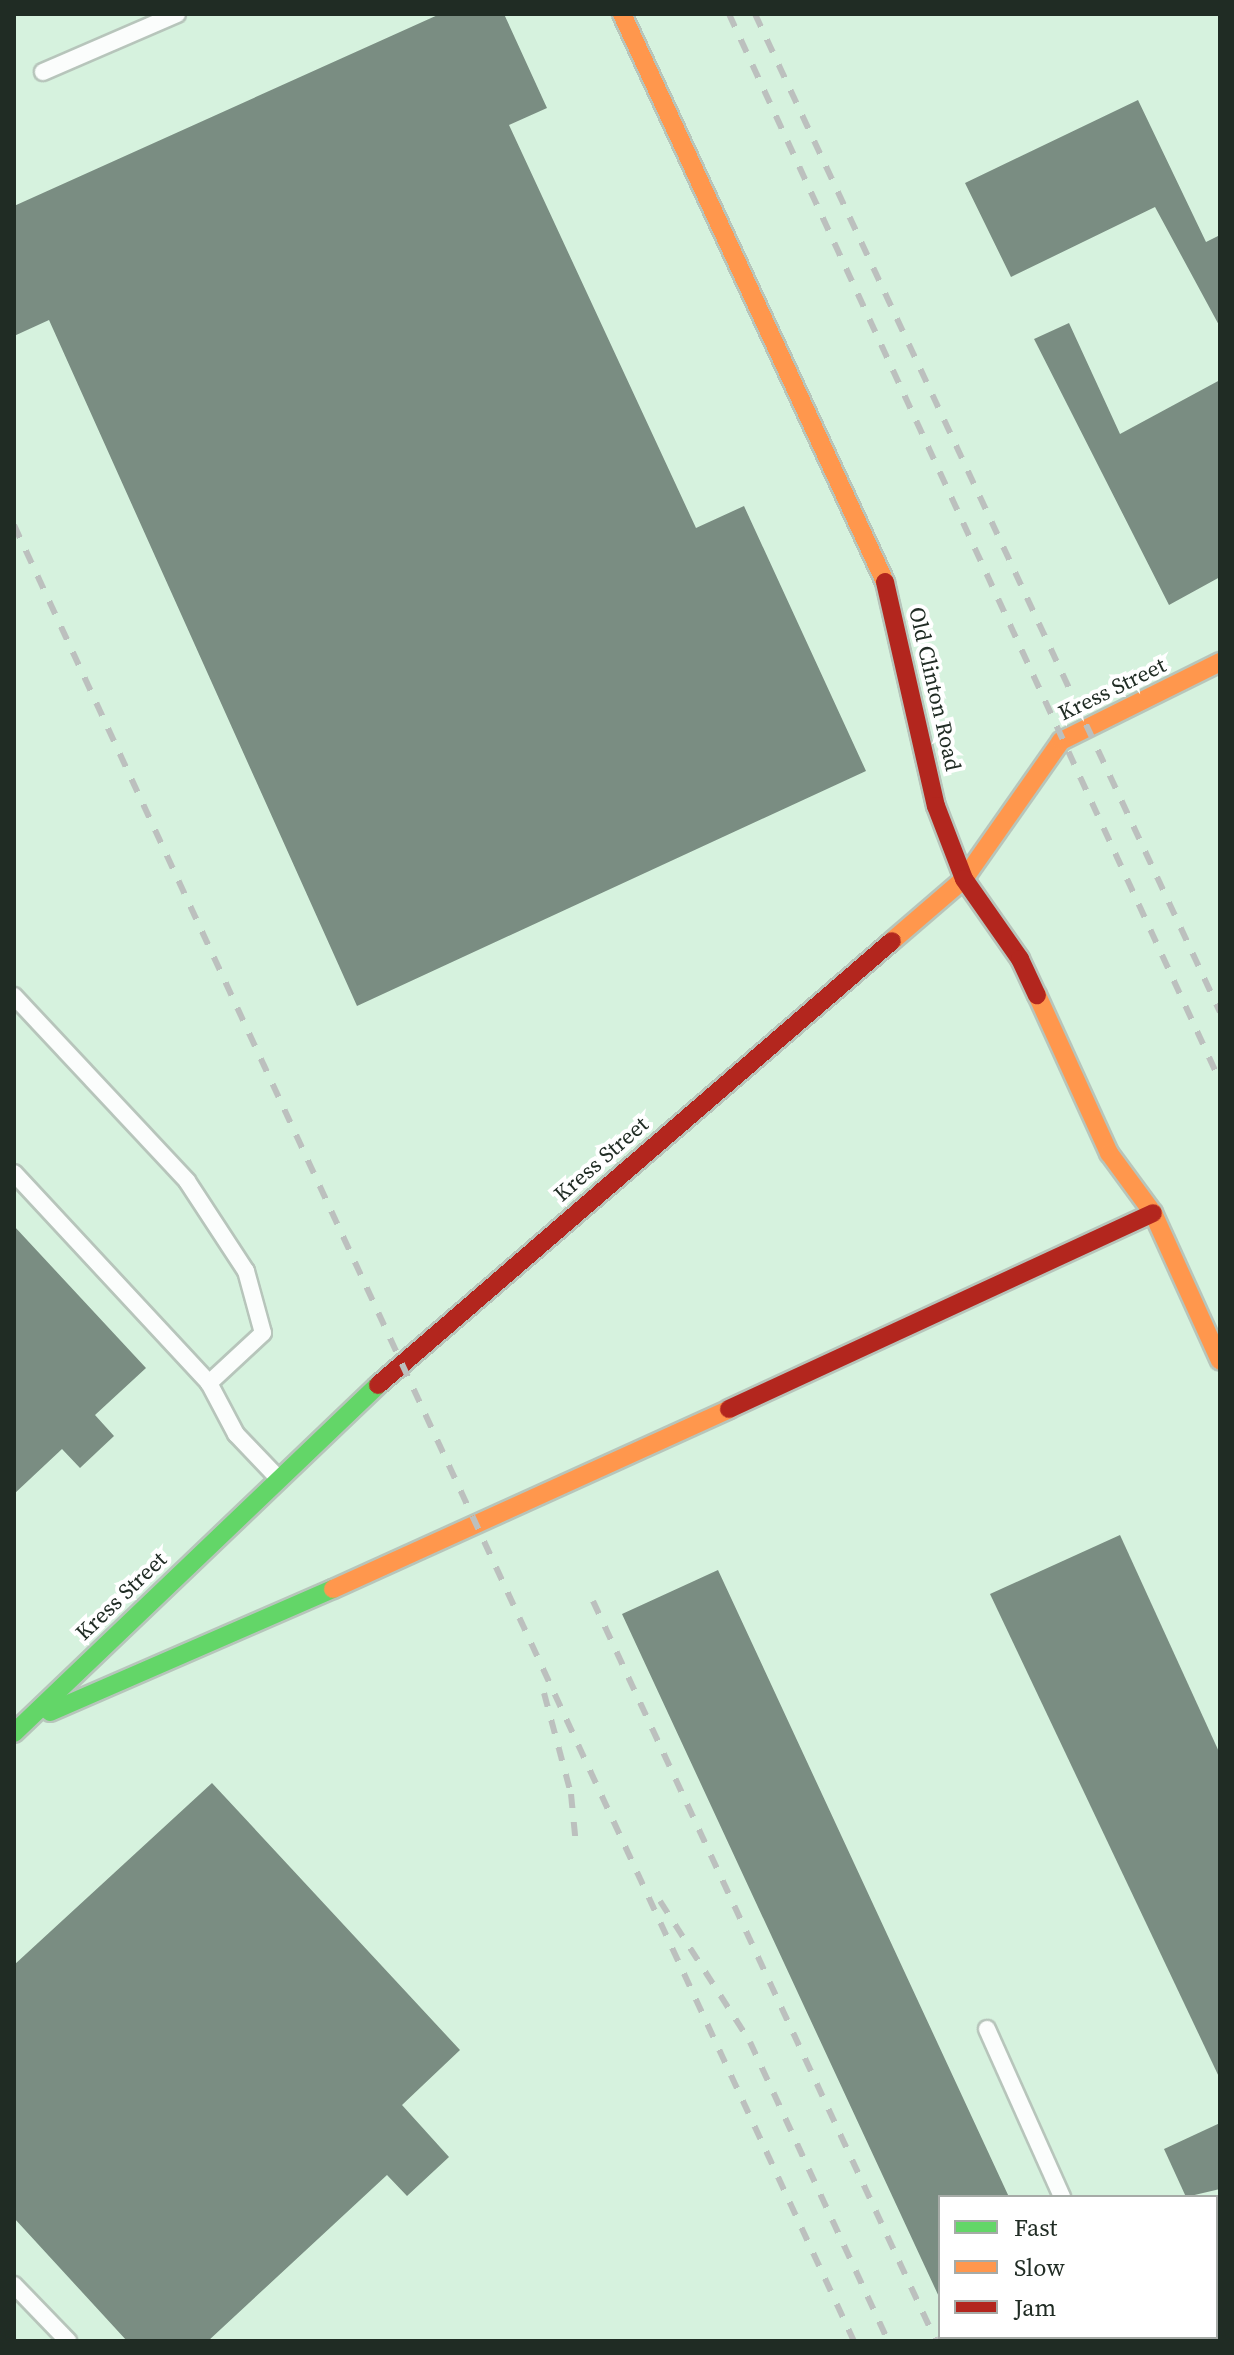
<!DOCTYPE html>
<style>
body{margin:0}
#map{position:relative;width:1234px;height:2355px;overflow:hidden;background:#e3f4e8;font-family:"Source Serif 4",serif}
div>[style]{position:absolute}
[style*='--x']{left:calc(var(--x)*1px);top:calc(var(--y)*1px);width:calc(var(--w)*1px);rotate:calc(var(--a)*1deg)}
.built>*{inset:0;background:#d6f2de}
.building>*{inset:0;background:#7a8d82}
.roads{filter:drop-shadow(2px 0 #b7c5bb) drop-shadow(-2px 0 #b7c5bb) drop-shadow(0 2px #b7c5bb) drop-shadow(0 -2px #b7c5bb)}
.lane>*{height:16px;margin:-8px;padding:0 8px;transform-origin:8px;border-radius:8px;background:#fbfdfc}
.fast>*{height:18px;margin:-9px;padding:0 9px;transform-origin:9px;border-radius:9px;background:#63d668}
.slow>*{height:18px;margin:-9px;padding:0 9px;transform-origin:9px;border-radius:9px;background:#ff974d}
.jam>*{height:18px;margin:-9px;padding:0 9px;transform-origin:9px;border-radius:9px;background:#b3261e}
.rail>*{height:6px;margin-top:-3px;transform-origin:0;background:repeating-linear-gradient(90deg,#bcc0be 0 14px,transparent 0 28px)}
span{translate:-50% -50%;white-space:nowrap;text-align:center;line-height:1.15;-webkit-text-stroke:8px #fff;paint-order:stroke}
.street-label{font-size:22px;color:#202c24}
.frame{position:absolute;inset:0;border:16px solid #202c24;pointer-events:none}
.legend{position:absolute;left:938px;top:2195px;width:280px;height:144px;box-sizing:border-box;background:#fff;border:2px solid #a6aba7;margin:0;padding:10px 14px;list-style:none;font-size:24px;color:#202c24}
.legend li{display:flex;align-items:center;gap:16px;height:40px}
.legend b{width:40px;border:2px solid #a6aba7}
</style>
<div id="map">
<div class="built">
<div style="clip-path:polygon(evenodd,14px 14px,1220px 14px,1220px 2341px,14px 2341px,14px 14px,940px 2197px,1216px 2197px,1216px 2337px,940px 2337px,940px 2197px)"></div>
</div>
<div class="building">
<div style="clip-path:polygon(440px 14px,504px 14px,547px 108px,509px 125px,696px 528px,744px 506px,866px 771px,357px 1006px,49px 320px,14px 336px,14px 206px)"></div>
<div style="clip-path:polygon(1138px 100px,1206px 242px,1220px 235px,1220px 327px,1155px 207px,1011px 277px,965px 183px)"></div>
<div style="clip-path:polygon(1069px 323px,1120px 434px,1220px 380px,1220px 577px,1169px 605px,1034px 339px)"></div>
<div style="clip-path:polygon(14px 1226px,146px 1368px,95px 1415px,114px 1436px,80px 1468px,62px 1449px,14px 1494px)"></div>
<div style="clip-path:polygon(1120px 1535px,1220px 1754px,1220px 2079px,990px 1594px)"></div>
<div style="clip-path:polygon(718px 1570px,1009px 2197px,940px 2197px,940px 2299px,622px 1614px)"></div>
<div style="clip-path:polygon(212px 1783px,460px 2050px,402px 2105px,449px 2157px,407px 2196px,387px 2175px,208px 2341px,127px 2341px,14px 2218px,14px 1965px)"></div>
<div style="clip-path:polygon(1220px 2123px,1220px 2189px,1186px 2197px,1164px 2149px)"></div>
</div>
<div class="roads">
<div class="lane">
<div style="--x:43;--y:72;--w:146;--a:-23.4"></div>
<div style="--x:14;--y:996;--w:253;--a:46.9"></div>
<div style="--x:187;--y:1181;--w:108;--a:56.8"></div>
<div style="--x:246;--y:1271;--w:64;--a:74.7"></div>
<div style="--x:263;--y:1333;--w:74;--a:137.2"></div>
<div style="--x:14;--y:1173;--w:287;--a:47.1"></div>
<div style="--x:209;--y:1383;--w:58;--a:62.1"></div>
<div style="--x:236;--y:1434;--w:61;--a:46.3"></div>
<div style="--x:987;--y:2029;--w:184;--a:65.9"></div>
<div style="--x:14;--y:2285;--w:78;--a:46"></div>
<div style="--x:1126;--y:2337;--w:4;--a:63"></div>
</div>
<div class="fast">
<div style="--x:50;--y:1712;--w:309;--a:-23.5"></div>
<div style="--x:14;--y:1733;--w:504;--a:-43.71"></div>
</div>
<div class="slow">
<div style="--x:622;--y:14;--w:626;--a:65.15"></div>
<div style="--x:892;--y:941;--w:95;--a:-40.7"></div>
<div style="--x:964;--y:879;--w:169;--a:-54.9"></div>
<div style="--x:1061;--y:741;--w:178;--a:-26.4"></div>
<div style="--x:1037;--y:995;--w:174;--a:65.5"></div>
<div style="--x:1109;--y:1153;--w:74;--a:53.7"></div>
<div style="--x:1153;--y:1213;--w:162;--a:65.6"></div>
<div style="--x:333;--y:1589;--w:435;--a:-24.4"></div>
</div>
<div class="jam">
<div style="--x:885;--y:582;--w:230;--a:77.2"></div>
<div style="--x:936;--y:806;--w:78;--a:69"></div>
<div style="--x:964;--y:879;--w:98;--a:55"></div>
<div style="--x:1020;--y:959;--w:40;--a:65"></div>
<div style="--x:378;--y:1385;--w:679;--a:-40.82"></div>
<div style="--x:729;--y:1409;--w:467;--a:-24.8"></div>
</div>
</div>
<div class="rail">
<div style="--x:729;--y:14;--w:1175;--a:65.29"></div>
<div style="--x:755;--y:14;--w:1101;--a:65.02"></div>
<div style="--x:14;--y:525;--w:2001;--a:65.18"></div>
<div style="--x:593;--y:1601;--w:816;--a:65.13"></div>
<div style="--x:544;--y:1693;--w:105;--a:75"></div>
<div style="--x:571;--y:1794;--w:51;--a:84.4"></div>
<div style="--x:660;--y:1901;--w:167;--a:57.4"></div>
<div style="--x:750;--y:2042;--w:329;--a:65.2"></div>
</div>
<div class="street-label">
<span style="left:935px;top:689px;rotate:77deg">Old Clinton Road</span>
<span style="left:1112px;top:689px;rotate:-26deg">Kress Street</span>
<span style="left:601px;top:1159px;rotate:-41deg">Kress Street</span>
<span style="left:121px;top:1596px;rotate:-44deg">Kress Street</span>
</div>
<div class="frame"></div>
<ul class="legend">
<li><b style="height:10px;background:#63d668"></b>Fast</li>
<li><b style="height:10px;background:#ff974d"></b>Slow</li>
<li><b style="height:10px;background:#b3261e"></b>Jam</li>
</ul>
</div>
